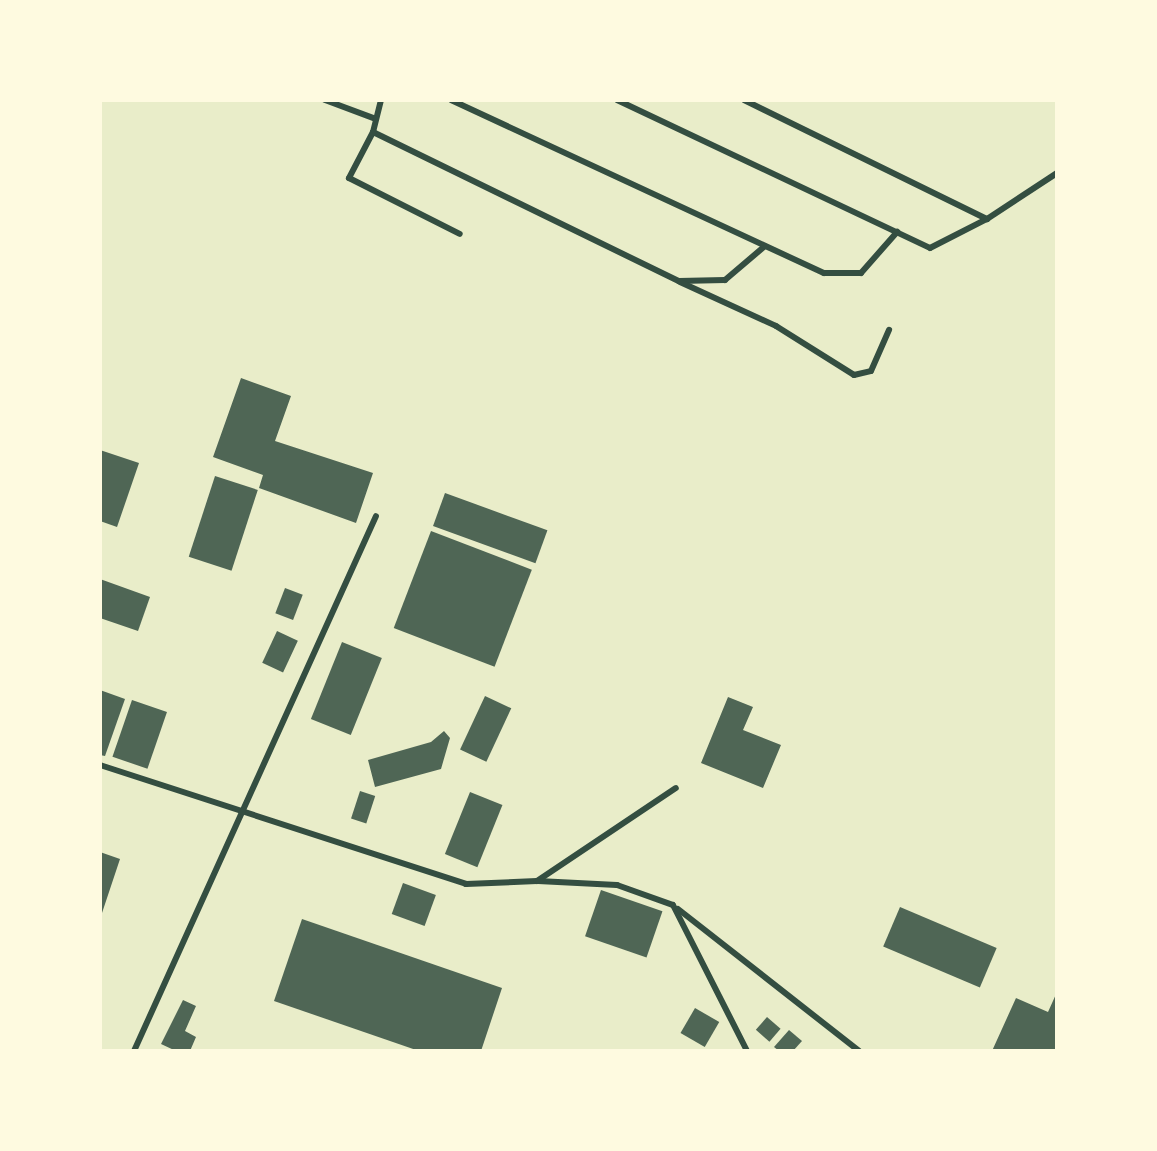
<!DOCTYPE html>
<style>
body{margin:0}
#map{position:relative;width:1157px;height:1151px;overflow:hidden;background:#e9edc9;font-family:"Source Sans 3",sans-serif}
div>[style]{position:absolute}
[style*='--x']{left:calc(var(--x)*1px);top:calc(var(--y)*1px);width:calc(var(--w)*1px);rotate:calc(var(--a)*1deg)}
.building>*{inset:0;background:#4f6655;transform-origin:0 0}
.service>*{height:6px;margin:-3px;padding:0 3px;transform-origin:3px;border-radius:3px;background:#344e41}
span{translate:-50% -50%;white-space:nowrap;text-align:center;line-height:1.15;-webkit-text-stroke:10px #fefae0;paint-order:stroke}
.frame{position:absolute;inset:0;border:102px solid #fefae0;pointer-events:none}
</style>
<div id="map">
<div class="building">
<div style="clip-path:polygon(241px 378px,291px 396px,275px 441px,373px 473px,356px 523px,259px 488px,263px 475px,213px 457px)"></div>
<div style="clip-path:polygon(100px 450px,139px 463px,117px 527px,100px 521px)"></div>
<div style="left:215px;top:476px;width:45px;height:85px;rotate:18deg"></div>
<div style="left:445px;top:493px;width:109px;height:35px;rotate:20deg"></div>
<div style="left:431px;top:531px;width:108px;height:104px;rotate:21deg"></div>
<div style="clip-path:polygon(100px 579px,150px 597px,138px 631px,100px 618px)"></div>
<div style="left:285px;top:588px;width:19px;height:27px;rotate:21deg"></div>
<div style="left:277px;top:631px;width:23px;height:35px;rotate:25deg"></div>
<div style="left:342px;top:642px;width:43px;height:83px;rotate:22deg"></div>
<div style="clip-path:polygon(100px 690px,125px 699px,105px 756px,100px 755px)"></div>
<div style="left:485px;top:696px;width:29px;height:59px;rotate:25deg"></div>
<div style="clip-path:polygon(728px 697px,753px 707px,743px 730px,781px 745px,763px 788px,701px 763px)"></div>
<div style="left:132px;top:700px;width:37px;height:60px;rotate:19deg"></div>
<div style="clip-path:polygon(444px 731px,450px 738px,441px 769px,375px 787px,368px 760px,431px 742px)"></div>
<div style="left:360px;top:791px;width:16px;height:29px;rotate:18deg"></div>
<div style="left:470px;top:792px;width:35px;height:67px;rotate:22deg"></div>
<div style="clip-path:polygon(100px 852px,120px 859px,101px 916px,100px 916px)"></div>
<div style="left:403px;top:883px;width:35px;height:33px;rotate:20deg"></div>
<div style="left:601px;top:890px;width:65px;height:49px;rotate:19deg"></div>
<div style="left:900px;top:907px;width:105px;height:43px;rotate:23deg"></div>
<div style="clip-path:polygon(302px 919px,502px 988px,481px 1051px,419px 1051px,274px 1001px)"></div>
<div style="clip-path:polygon(1057px 992px,1057px 1051px,992px 1051px,1016px 998px,1048px 1012px)"></div>
<div style="clip-path:polygon(183px 1000px,196px 1006px,185px 1031px,196px 1037px,190px 1051px,176px 1051px,161px 1044px)"></div>
<div style="left:695px;top:1008px;width:28px;height:29px;rotate:30deg"></div>
<div style="left:767px;top:1017px;width:18px;height:17px;rotate:41deg"></div>
<div style="clip-path:polygon(789px 1030px,802px 1041px,793px 1051px,779px 1051px,774px 1047px)"></div>
</div>
<div class="service">
<div style="--x:325;--y:100;--w:54;--a:20.4"></div>
<div style="--x:381;--y:100;--w:33;--a:104"></div>
<div style="--x:373;--y:132;--w:340;--a:26"></div>
<div style="--x:679;--y:281;--w:46;--a:-1.2"></div>
<div style="--x:725;--y:280;--w:52;--a:-40.4"></div>
<div style="--x:451;--y:100;--w:411;--a:24.9"></div>
<div style="--x:824;--y:273;--w:37;--a:0"></div>
<div style="--x:861;--y:273;--w:55;--a:-48.7"></div>
<div style="--x:617;--y:100;--w:346;--a:25.3"></div>
<div style="--x:930;--y:248;--w:64;--a:-27"></div>
<div style="--x:744;--y:100;--w:271;--a:26.1"></div>
<div style="--x:987;--y:219;--w:84;--a:-33.3"></div>
<div style="--x:373;--y:132;--w:52;--a:117.6"></div>
<div style="--x:349;--y:178;--w:124;--a:26.8"></div>
<div style="--x:680;--y:282;--w:106;--a:24.6"></div>
<div style="--x:776;--y:326;--w:92;--a:32.1"></div>
<div style="--x:854;--y:375;--w:17;--a:-13"></div>
<div style="--x:871;--y:371;--w:45;--a:-66.3"></div>
<div style="--x:100;--y:765;--w:385;--a:18"></div>
<div style="--x:466;--y:884;--w:71;--a:-2.4"></div>
<div style="--x:537;--y:881;--w:167;--a:-33.8"></div>
<div style="--x:538;--y:881;--w:79;--a:2.9"></div>
<div style="--x:617;--y:885;--w:59;--a:19.7"></div>
<div style="--x:673;--y:905;--w:164;--a:63.1"></div>
<div style="--x:678;--y:909;--w:230;--a:38.1"></div>
<div style="--x:134;--y:1051;--w:587;--a:-65.66"></div>
</div>
<div class="frame"></div>
</div>
